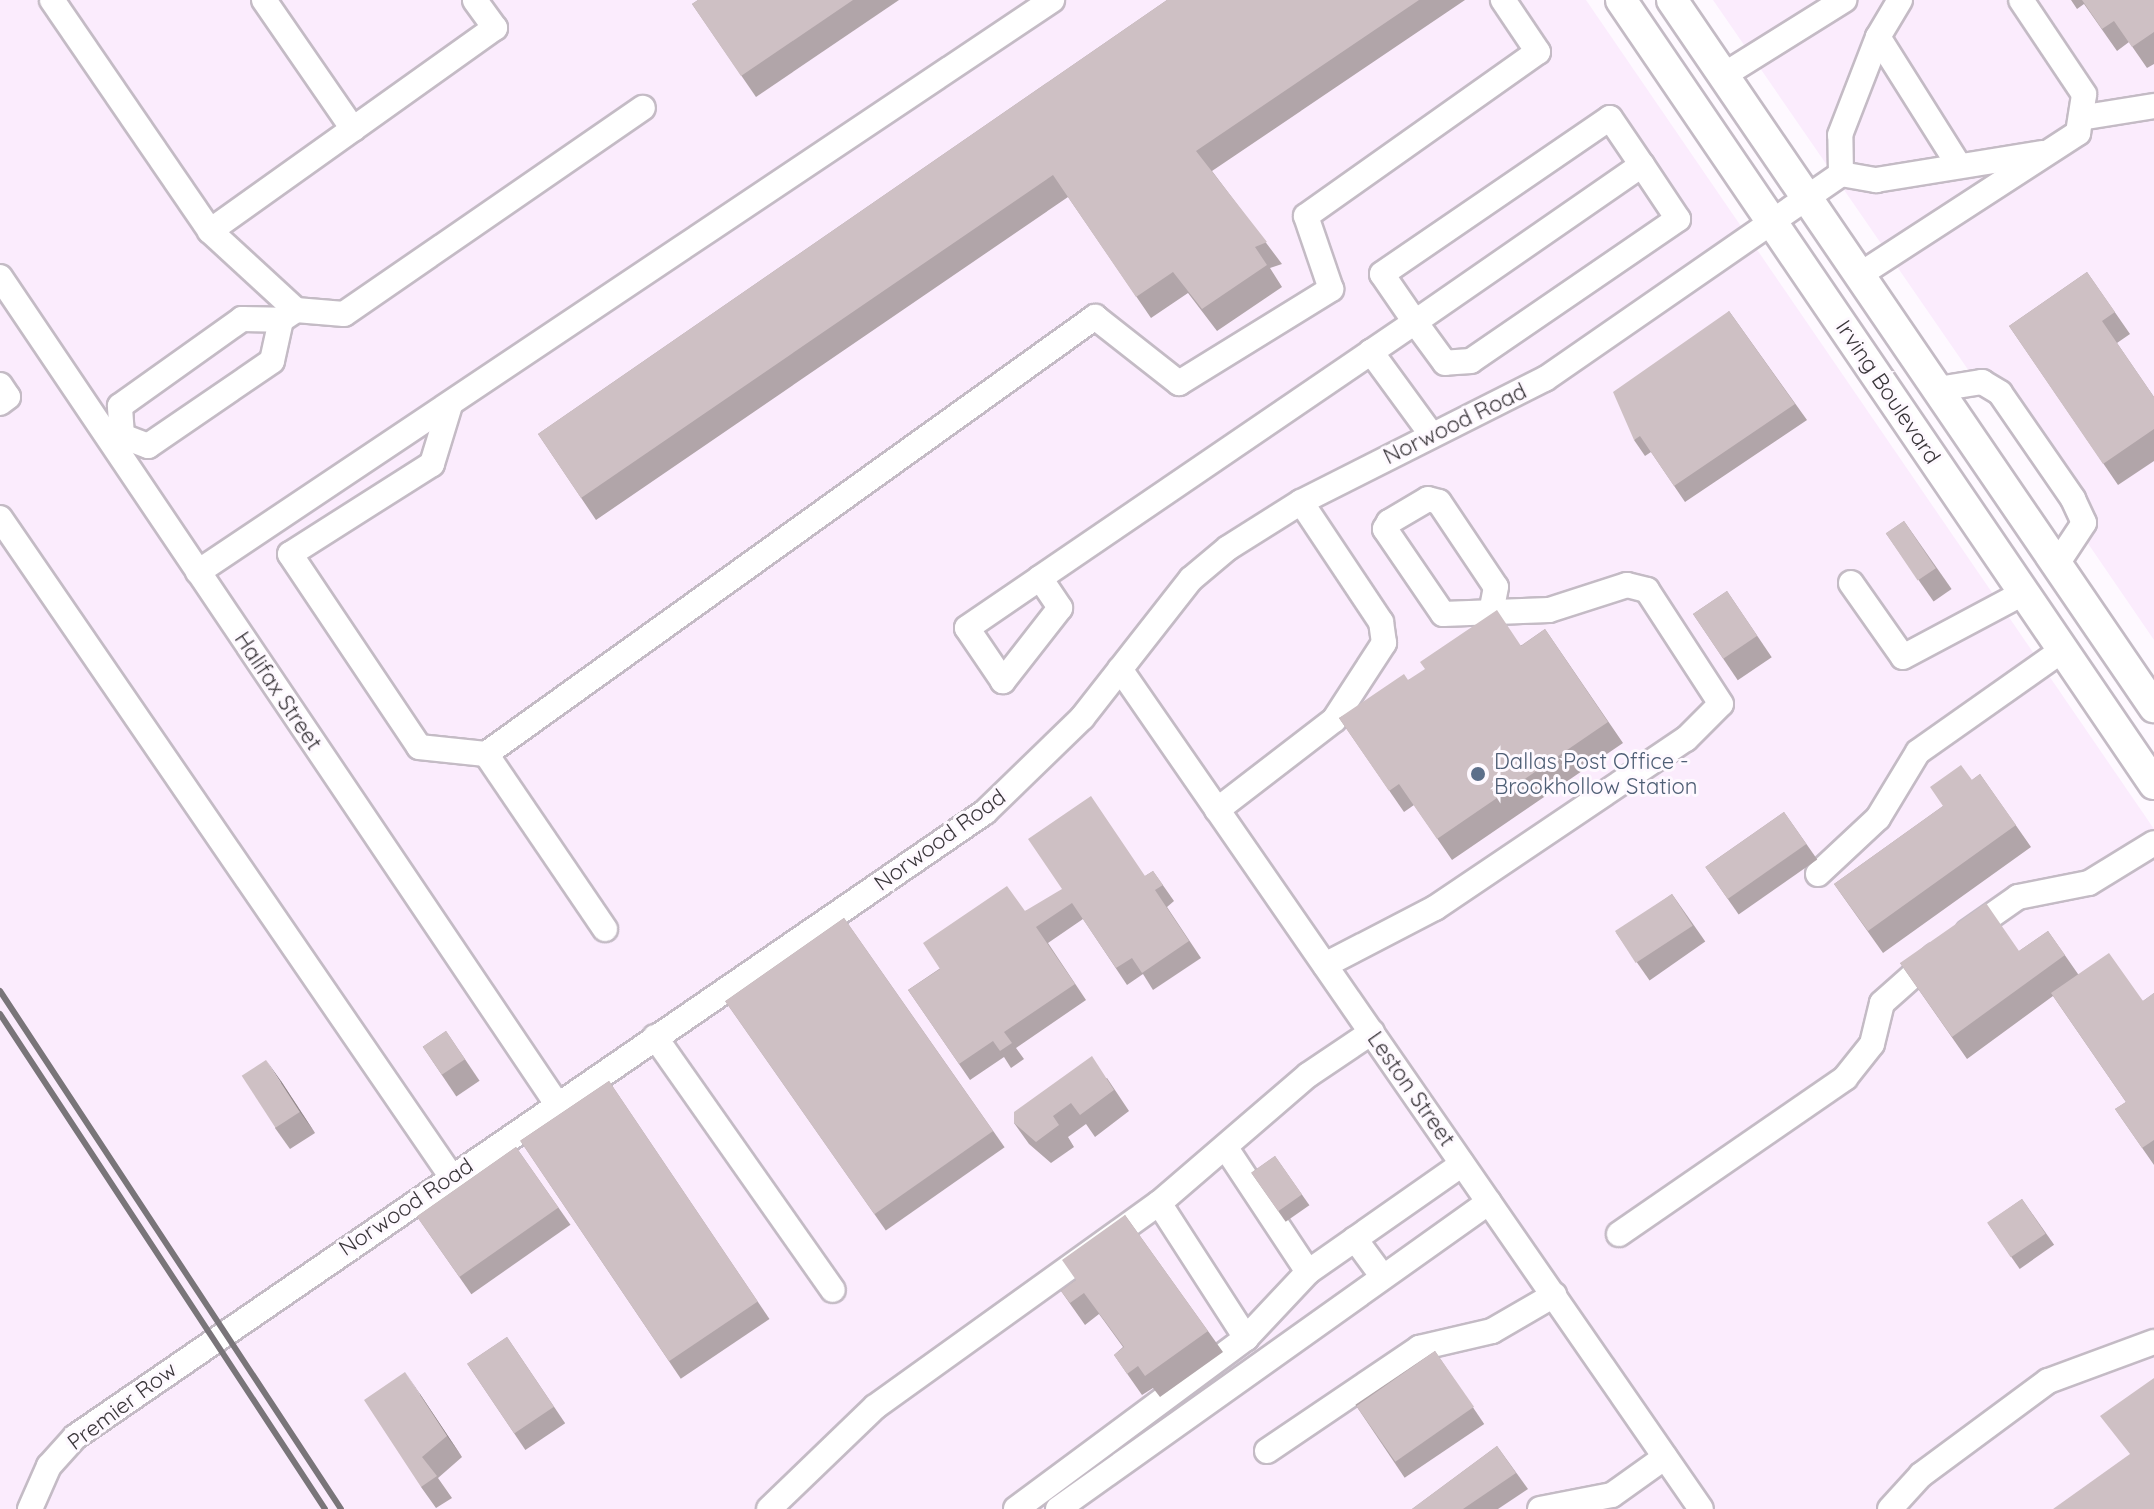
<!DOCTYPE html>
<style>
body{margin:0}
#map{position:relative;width:2154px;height:1509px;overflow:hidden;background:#fef9ff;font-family:Quicksand,sans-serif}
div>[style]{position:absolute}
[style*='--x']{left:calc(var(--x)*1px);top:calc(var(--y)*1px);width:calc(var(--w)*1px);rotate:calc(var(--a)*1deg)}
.built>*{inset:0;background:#fbecfd}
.roads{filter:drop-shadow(2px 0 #c4bbc5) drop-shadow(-2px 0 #c4bbc5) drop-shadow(0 2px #c4bbc5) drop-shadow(0 -2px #c4bbc5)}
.minor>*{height:24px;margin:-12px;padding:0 12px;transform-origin:12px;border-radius:12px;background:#fff}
.major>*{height:30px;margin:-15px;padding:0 15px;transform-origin:15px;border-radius:15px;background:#fff}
.rail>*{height:6px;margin:-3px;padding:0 3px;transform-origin:3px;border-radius:3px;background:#797579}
.wall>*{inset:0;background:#b1a5a9;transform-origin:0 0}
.shaded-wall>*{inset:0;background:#908689}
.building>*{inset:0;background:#cec0c4;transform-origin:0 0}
.dots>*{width:22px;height:22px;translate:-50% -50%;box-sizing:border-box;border:4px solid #fef9ff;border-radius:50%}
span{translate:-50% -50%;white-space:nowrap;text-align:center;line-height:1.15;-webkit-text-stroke:6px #fef9ff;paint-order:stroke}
.street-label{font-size:22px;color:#393539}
.service-label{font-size:22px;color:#4e5e75}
.left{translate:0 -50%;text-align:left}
</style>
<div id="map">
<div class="built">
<div style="clip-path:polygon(0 0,1586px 0,2154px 829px,2154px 1509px,0 1509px)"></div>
<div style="clip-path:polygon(1713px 0,2154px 0,2154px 640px,2076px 526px)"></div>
</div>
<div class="roads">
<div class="minor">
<div style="--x:52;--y:0;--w:280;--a:55.6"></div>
<div style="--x:210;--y:231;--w:117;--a:42.6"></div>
<div style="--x:264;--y:0;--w:157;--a:55.4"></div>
<div style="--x:1900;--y:0;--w:43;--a:120.7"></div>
<div style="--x:1878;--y:37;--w:150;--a:57.8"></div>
<div style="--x:1724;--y:75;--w:142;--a:-32"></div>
<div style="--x:2086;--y:117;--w:69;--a:-9.2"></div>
<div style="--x:1841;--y:174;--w:36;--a:10"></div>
<div style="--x:1876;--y:180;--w:168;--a:-9.2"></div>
<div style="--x:1841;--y:174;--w:39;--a:-91"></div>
<div style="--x:1840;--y:135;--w:105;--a:-68.8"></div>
<div style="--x:210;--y:231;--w:350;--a:-35.5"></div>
<div style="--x:495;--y:28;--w:34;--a:-126"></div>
<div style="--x:1861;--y:274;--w:259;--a:-33"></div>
<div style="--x:2078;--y:133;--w:39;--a:-81"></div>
<div style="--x:2084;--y:94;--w:113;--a:-123.8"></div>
<div style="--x:0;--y:277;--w:997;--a:56.04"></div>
<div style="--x:0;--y:385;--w:14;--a:56"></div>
<div style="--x:8;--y:397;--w:10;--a:143"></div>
<div style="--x:1938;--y:389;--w:45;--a:-9"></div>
<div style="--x:1982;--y:382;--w:21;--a:31"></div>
<div style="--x:2000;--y:393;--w:129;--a:55.4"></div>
<div style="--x:2073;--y:499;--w:26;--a:65"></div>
<div style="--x:2084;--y:523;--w:49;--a:123.4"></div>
<div style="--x:450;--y:405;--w:62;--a:107"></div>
<div style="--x:432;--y:464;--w:168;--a:147.6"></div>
<div style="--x:290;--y:554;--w:232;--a:56.2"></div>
<div style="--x:419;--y:747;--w:67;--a:6"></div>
<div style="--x:1431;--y:434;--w:102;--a:-126.2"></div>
<div style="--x:1371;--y:352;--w:53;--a:-34.3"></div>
<div style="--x:1415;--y:322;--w:276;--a:-34.7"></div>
<div style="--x:1642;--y:165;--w:65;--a:56.3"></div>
<div style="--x:1678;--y:219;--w:251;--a:145.6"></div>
<div style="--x:1471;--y:361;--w:26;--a:176"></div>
<div style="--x:1445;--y:363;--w:51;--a:-126.2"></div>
<div style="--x:1415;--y:322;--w:58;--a:-124.5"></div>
<div style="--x:1382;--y:274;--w:276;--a:-34.4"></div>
<div style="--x:1610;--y:118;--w:57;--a:55.8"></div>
<div style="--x:122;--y:436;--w:30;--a:-94"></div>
<div style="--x:120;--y:406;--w:150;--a:-35.5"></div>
<div style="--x:242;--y:319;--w:39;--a:1"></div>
<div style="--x:281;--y:320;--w:18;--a:-34"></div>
<div style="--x:296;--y:310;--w:48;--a:4.8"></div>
<div style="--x:344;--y:314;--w:363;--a:-34.6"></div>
<div style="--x:122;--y:436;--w:28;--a:21"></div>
<div style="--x:148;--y:446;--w:150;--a:-34.4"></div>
<div style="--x:272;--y:361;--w:42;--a:-77.6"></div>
<div style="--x:0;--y:518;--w:798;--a:55.57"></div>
<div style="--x:198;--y:572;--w:1028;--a:-33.81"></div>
<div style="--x:1040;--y:578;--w:36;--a:56"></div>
<div style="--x:1060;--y:608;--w:93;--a:128"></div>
<div style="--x:1003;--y:681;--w:64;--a:-124.2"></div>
<div style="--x:967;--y:628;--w:88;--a:-34.4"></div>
<div style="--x:1040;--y:578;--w:401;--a:-34.3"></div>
<div style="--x:1851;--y:583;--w:90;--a:54.9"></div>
<div style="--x:1903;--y:657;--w:138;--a:-28"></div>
<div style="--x:1120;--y:669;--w:1021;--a:55.33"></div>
<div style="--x:1217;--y:810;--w:148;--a:-37.6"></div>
<div style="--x:1334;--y:720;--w:92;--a:-57"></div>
<div style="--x:1384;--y:643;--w:21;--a:-98"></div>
<div style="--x:1381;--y:622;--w:144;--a:-123.7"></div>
<div style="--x:1818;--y:874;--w:82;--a:-43"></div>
<div style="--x:1878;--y:818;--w:77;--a:-58.8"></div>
<div style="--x:1918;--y:752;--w:179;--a:-35.2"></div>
<div style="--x:605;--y:929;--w:212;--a:-124.2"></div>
<div style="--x:486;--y:754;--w:750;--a:-35.66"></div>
<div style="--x:1095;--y:317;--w:107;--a:38.2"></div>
<div style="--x:1179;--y:383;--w:179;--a:-31.7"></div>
<div style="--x:1331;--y:289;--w:77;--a:-108.9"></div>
<div style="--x:1306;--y:216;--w:284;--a:-35.3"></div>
<div style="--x:1538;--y:52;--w:63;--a:-123.9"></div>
<div style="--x:1968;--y:932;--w:61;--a:-35"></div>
<div style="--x:2018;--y:897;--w:72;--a:-11.2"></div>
<div style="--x:2089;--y:883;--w:76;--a:-31.6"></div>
<div style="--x:1325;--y:965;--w:124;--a:-27.4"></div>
<div style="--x:1435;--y:908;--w:303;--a:-34"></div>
<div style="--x:1686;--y:739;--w:49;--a:-45"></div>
<div style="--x:1721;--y:704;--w:136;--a:-123"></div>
<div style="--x:1647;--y:590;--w:21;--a:-166"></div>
<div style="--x:1627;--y:585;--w:82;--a:162.2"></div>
<div style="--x:1549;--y:610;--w:106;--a:177.8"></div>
<div style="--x:1443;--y:614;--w:103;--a:-124.3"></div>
<div style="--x:1385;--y:529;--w:8;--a:-60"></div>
<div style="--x:1389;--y:522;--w:45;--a:-30.5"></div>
<div style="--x:1428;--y:499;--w:11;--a:15"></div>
<div style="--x:1439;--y:502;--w:102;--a:56.2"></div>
<div style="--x:1496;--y:587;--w:25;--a:101"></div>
<div style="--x:1372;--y:1032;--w:77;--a:146.1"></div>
<div style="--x:1308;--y:1075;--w:196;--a:139.3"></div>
<div style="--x:1159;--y:1203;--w:161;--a:57.2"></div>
<div style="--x:1246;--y:1338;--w:91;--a:-46.8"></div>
<div style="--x:1308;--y:1272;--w:188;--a:-35"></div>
<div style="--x:655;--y:1037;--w:309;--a:54.9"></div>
<div style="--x:1228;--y:1151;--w:145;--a:56.5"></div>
<div style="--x:1619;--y:1234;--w:275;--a:-34.6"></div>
<div style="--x:1845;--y:1078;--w:43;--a:-51.5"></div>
<div style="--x:1872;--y:1044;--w:42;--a:-76.3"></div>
<div style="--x:1882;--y:1003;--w:71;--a:-41.6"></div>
<div style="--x:1355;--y:1239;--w:47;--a:53.6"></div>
<div style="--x:1267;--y:1451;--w:184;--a:-34.1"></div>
<div style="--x:1419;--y:1348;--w:75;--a:-13.1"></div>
<div style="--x:1492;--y:1331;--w:72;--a:-30.1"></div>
<div style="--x:30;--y:1509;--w:47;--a:-66.2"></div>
<div style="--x:49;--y:1466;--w:39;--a:-48"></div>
<div style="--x:75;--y:1437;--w:1104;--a:-34.48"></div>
<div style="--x:985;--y:812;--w:135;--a:-44.1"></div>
<div style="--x:1082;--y:718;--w:177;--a:-51.9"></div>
<div style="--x:1191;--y:579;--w:48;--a:-40"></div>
<div style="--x:1228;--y:548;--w:86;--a:-32.2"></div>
<div style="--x:1301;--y:502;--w:273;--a:-26.8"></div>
<div style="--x:1545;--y:379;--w:360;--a:-34.7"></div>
<div style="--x:769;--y:1509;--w:147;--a:-43.9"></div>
<div style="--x:875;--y:1407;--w:350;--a:-35.7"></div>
<div style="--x:1016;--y:1509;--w:287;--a:-36.6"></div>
<div style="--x:1058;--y:1509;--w:529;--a:-35.46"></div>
<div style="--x:1540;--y:1509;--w:73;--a:-11"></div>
<div style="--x:1612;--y:1495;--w:65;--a:-35.6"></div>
<div style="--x:1890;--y:1509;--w:46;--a:-47.6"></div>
<div style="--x:1921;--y:1475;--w:158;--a:-36.5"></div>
<div style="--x:2048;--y:1381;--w:113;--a:-20.2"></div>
</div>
<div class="major">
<div style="--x:1621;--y:0;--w:948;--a:55.79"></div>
<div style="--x:1672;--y:0;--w:856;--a:55.72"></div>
</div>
</div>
<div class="rail">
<div style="--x:0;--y:991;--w:620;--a:56.64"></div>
<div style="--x:0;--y:1014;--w:592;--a:56.71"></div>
</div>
<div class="wall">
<div style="clip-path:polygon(698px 0,899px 0,756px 97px,692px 4px)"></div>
<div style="clip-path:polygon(1167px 0,1465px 0,1212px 171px,1282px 264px,1270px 268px,1282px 287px,1217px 331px,1188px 293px,1151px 318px,1068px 197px,596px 520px,538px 434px)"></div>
<div style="clip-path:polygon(2071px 0,2154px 0,2154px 64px,2147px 68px,2129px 42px,2117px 51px,2084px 4px,2077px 9px)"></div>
<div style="clip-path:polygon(2087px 272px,2130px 334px,2117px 343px,2154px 397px,2154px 461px,2118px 485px,2009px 326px)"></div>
<div style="clip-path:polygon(1729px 311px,1807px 420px,1685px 502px,1651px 452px,1645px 456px,1634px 440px)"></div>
<div style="left:1904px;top:521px;width:83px;height:22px;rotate:55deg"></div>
<div style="left:1727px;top:591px;width:80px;height:41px;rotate:56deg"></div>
<div style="clip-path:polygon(1545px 629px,1623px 743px,1452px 860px,1414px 805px,1404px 812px,1339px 718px,1408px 680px,1522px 645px)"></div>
<div style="clip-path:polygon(1980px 774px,2031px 847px,1883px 953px,1834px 884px,1943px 806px,1972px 780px)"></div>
<div style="left:1784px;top:812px;width:58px;height:96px;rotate:55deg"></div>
<div style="clip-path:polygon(1153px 871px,1174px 901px,1167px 907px,1201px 958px,1153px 990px,1143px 974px,1127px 985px,1083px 919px,1048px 943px,1086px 1000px,1016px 1048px,1024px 1059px,1011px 1068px,1004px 1057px,970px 1080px,908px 990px,1025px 911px,1145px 876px)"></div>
<div style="left:1672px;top:894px;width:58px;height:68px;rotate:55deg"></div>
<div style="left:844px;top:918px;width:280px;height:145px;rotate:55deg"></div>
<div style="clip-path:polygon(2048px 931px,2078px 974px,2143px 1001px,2154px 993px,2154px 1165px,2115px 1109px,2126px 1102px,2053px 996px,1967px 1059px,1900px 963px,2019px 951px)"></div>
<div style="left:446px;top:1031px;width:60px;height:28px;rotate:56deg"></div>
<div style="clip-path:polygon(1107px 1078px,1129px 1111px,1095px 1137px,1086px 1124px,1068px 1137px,1074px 1147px,1051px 1163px,1029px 1144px,1014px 1123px)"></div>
<div style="clip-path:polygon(281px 1081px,315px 1133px,290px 1149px,275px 1128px)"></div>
<div style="left:609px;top:1081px;width:287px;height:107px;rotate:56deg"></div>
<div style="left:516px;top:1147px;width:95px;height:121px;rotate:55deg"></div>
<div style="left:1275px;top:1156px;width:60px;height:29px;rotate:55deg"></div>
<div style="left:2022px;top:1199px;width:56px;height:42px;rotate:55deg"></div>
<div style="clip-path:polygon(1125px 1215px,1223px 1352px,1160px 1397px,1153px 1388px,1142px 1395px,1114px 1355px,1123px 1347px,1099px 1314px,1085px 1325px,1061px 1291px,1076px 1280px)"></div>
<div style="left:507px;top:1337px;width:104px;height:48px;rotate:56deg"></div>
<div style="left:1435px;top:1351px;width:88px;height:96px;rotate:56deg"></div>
<div style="clip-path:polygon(420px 1394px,462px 1457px,438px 1478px,452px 1498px,436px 1508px,421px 1487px)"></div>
<div style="clip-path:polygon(1497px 1446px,1528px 1489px,1498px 1509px,1412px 1509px)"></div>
</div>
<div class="shaded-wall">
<div style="clip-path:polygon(266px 1060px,281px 1081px,315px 1133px,300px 1112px)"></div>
<div style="clip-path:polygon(405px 1372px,420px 1394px,462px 1457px,447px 1436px)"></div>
</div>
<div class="building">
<div style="clip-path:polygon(698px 0,853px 0,741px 76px,692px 4px)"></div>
<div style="clip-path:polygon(1167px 0,1419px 0,1196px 151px,1267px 242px,1255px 247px,1267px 265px,1202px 309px,1173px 272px,1136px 297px,1053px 175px,581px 498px,538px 434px)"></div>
<div style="clip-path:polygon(2082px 0,2154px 0,2154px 32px,2132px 47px,2114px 21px,2102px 29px)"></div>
<div style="clip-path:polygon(2087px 272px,2115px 312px,2102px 321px,2154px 397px,2154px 429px,2103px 464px,2009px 326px)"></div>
<div style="clip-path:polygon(1729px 311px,1795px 404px,1674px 486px,1640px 436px,1634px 440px,1613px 392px)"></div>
<div style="left:1904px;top:521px;width:57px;height:22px;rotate:56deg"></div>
<div style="left:1727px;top:591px;width:54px;height:41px;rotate:56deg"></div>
<div style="clip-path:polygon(1497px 610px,1521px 646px,1545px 629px,1608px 722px,1437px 839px,1399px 784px,1389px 791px,1339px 718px,1404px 674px,1408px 680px,1425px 669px,1420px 662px)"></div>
<div style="clip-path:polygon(1961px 765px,1972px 780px,1980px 774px,2016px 825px,1868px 931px,1834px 884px,1943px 806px,1930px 787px)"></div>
<div style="clip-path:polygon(1091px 796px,1145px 876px,1153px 871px,1163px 885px,1155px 890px,1189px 941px,1142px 973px,1132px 958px,1116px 968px,1072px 903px,1036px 927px,1075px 984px,1004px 1032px,1012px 1043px,1000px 1051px,993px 1041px,959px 1064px,908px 990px,940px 969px,923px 943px,1007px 886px,1025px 911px,1062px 889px,1028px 839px)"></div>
<div style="left:1784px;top:812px;width:39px;height:96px;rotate:55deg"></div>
<div style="left:1672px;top:894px;width:38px;height:68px;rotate:57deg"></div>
<div style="clip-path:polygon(1986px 903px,2019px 951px,2048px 931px,2065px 955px,1952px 1037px,1900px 963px)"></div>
<div style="left:844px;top:918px;width:260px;height:145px;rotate:55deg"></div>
<div style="clip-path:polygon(2109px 953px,2143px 1001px,2154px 993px,2154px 1140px,2142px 1148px,2115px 1109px,2126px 1102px,2051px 993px)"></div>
<div style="left:446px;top:1031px;width:34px;height:28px;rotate:56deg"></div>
<div style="clip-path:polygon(1092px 1056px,1114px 1090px,1080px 1115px,1071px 1103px,1053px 1116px,1059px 1125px,1036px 1142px,1014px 1123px,1014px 1112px)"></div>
<div style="left:266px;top:1060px;width:62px;height:29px;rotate:57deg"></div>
<div style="left:609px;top:1081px;width:266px;height:107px;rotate:56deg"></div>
<div style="left:516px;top:1147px;width:74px;height:121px;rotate:55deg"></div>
<div style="left:1275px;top:1156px;width:47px;height:29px;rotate:55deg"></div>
<div style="left:2022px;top:1199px;width:42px;height:42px;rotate:56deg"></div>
<div style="clip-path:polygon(1125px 1215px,1208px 1331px,1145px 1376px,1138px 1366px,1127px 1374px,1114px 1355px,1124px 1347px,1084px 1293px,1070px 1303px,1061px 1291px,1076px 1280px,1062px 1260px)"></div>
<div style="left:507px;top:1337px;width:84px;height:48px;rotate:56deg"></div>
<div style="left:1435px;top:1351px;width:68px;height:96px;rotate:55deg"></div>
<div style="clip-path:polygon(405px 1372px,447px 1436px,422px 1457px,437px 1476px,421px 1487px,364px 1400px)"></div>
<div style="clip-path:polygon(2154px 1378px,2154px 1509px,2053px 1509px,2130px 1454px,2100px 1416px)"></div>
<div style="clip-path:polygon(1497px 1446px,1516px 1473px,1463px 1509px,1412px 1509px)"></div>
</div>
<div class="dots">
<div style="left:1478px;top:774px;background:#5c6f8a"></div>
</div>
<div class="street-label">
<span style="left:1888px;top:392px;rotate:56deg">Irving Boulevard</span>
<span style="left:1455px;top:424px;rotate:-26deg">Norwood Road</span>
<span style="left:278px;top:691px;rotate:56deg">Halifax Street</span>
<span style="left:940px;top:840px;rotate:-36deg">Norwood Road</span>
<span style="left:1411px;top:1089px;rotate:55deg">Leston Street</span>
<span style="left:406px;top:1207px;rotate:-34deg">Norwood Road</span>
<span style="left:122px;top:1406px;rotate:-37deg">Premier Row</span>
</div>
<div class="service-label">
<span class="left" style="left:1494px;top:774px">Dallas Post Office -<br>Brookhollow Station</span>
</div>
</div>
